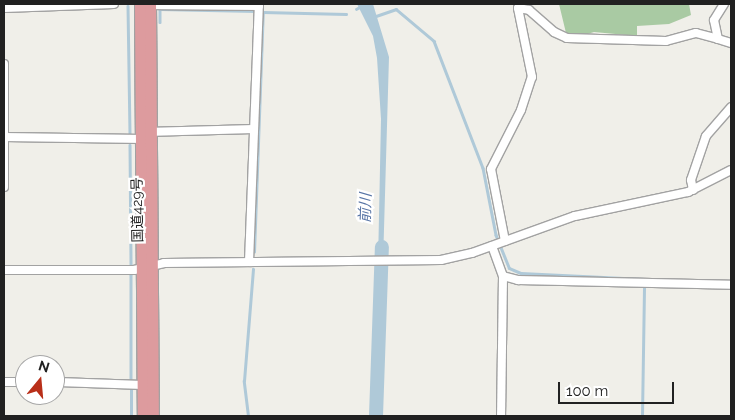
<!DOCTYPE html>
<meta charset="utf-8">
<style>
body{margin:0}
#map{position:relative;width:735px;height:420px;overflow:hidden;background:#f0efe9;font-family:Raleway,"Noto Sans JP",sans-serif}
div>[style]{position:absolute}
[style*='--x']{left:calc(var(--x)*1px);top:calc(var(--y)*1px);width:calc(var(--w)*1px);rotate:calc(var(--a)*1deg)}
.forest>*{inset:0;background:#a9caa3}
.water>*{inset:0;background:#afc9d8}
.stream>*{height:2.5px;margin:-1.25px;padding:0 1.25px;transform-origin:1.25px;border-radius:1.25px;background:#afc9d8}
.river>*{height:14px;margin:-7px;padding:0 7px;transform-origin:7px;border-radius:7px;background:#afc9d8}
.roads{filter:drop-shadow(1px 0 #a2a2a2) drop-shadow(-1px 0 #a2a2a2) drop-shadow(0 1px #a2a2a2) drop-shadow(0 -1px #a2a2a2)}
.minor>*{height:8px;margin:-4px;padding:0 4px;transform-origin:4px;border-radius:4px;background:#fff}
.highway>*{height:11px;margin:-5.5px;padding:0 5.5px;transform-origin:5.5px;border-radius:5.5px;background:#dd9b9e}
span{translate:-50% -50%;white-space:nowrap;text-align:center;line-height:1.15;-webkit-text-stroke:4.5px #fff;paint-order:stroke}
.street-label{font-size:14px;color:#212121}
.water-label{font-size:15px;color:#5875a6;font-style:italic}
.frame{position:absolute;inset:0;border:5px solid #212121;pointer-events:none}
.north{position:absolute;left:15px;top:355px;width:50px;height:50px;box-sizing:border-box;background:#fff;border:1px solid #a6a6a6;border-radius:50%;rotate:17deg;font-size:14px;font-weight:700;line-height:20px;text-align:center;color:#212121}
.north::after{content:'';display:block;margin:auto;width:18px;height:22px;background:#b92f19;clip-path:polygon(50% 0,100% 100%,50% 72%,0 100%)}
.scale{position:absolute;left:558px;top:382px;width:116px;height:22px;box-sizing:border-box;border:2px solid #212121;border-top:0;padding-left:6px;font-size:15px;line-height:18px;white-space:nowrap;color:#212121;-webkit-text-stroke:4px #fff;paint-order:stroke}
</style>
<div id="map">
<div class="forest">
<div style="clip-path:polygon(559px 4px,689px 4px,691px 15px,669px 24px,637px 26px,637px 36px,594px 32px,581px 36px,566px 33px)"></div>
</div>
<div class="water">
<div style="clip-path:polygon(357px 4px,373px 4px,389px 57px,383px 264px,378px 264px,381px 119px,377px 58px,373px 36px)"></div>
</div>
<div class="stream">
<div style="--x:128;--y:6;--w:128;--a:89.1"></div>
<div style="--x:160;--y:9;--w:98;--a:1.2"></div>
<div style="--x:160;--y:9;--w:13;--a:90"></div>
<div style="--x:356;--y:9;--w:10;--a:-29"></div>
<div style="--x:263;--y:12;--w:83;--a:1.4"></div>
<div style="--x:376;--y:16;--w:21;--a:-19"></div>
<div style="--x:396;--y:9;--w:50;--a:40.1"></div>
<div style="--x:434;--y:41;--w:136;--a:68.9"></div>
<div style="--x:483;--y:168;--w:68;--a:79"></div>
<div style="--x:496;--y:235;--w:35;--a:68"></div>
<div style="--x:509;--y:268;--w:13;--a:23"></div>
<div style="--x:521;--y:273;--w:123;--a:2.8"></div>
<div style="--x:130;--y:145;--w:120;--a:89.5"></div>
<div style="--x:254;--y:252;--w:240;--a:-87.9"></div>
<div style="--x:131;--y:275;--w:105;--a:90"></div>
<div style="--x:131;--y:416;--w:29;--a:-90"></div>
<div style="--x:248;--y:416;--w:35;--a:-97"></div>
<div style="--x:244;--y:381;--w:112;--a:-85.4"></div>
<div style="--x:642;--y:416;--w:128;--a:-89.1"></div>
</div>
<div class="river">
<div style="--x:376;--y:416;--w:169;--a:-88"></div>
</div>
<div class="roads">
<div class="minor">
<div style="--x:147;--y:5;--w:112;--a:0.5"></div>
<div style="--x:4;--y:8;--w:110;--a:-2.1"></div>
<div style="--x:718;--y:39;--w:14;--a:17"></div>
<div style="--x:4;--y:64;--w:123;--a:90"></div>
<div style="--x:146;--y:132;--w:108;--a:-1.6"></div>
<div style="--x:4;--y:137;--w:140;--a:0.8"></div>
<div style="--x:693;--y:190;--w:10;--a:-101"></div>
<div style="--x:691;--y:180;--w:46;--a:-71.2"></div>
<div style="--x:706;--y:136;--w:38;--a:-49"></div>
<div style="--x:505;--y:241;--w:73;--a:-101"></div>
<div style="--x:491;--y:169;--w:66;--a:-63"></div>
<div style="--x:521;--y:110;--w:35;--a:-72"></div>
<div style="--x:532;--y:77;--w:70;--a:-101.5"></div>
<div style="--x:518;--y:8;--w:11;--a:10"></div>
<div style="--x:529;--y:10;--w:33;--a:41"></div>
<div style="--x:554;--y:32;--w:14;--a:25"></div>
<div style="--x:567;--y:38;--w:99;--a:1.7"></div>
<div style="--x:666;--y:41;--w:31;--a:-15"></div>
<div style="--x:696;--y:33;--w:23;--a:15"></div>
<div style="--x:718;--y:39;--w:19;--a:-102"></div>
<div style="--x:714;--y:20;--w:19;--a:-58"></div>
<div style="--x:492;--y:246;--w:32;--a:70"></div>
<div style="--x:503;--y:276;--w:140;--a:90.8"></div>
<div style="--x:249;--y:262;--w:258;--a:-87.8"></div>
<div style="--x:4;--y:270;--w:130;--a:0"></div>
<div style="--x:134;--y:270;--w:31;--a:-13"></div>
<div style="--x:164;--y:263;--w:277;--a:-0.6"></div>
<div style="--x:441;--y:260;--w:32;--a:-13"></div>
<div style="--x:472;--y:253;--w:109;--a:-19.8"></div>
<div style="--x:575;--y:216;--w:116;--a:-12"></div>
<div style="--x:688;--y:192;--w:48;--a:-27.1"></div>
<div style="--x:503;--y:276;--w:16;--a:15"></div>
<div style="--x:518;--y:280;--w:213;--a:1.3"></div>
<div style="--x:4;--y:382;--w:21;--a:0"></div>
<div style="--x:55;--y:382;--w:91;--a:1.9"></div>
</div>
<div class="highway">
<div style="--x:140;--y:4;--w:412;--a:89.6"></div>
<div style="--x:150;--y:4;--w:412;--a:89.6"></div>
</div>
</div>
<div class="street-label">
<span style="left:137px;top:210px;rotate:-91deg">国道429号</span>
</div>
<div class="water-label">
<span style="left:366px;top:208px;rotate:-88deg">前川</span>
</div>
<div class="frame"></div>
<div class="north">N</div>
<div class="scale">100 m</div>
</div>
